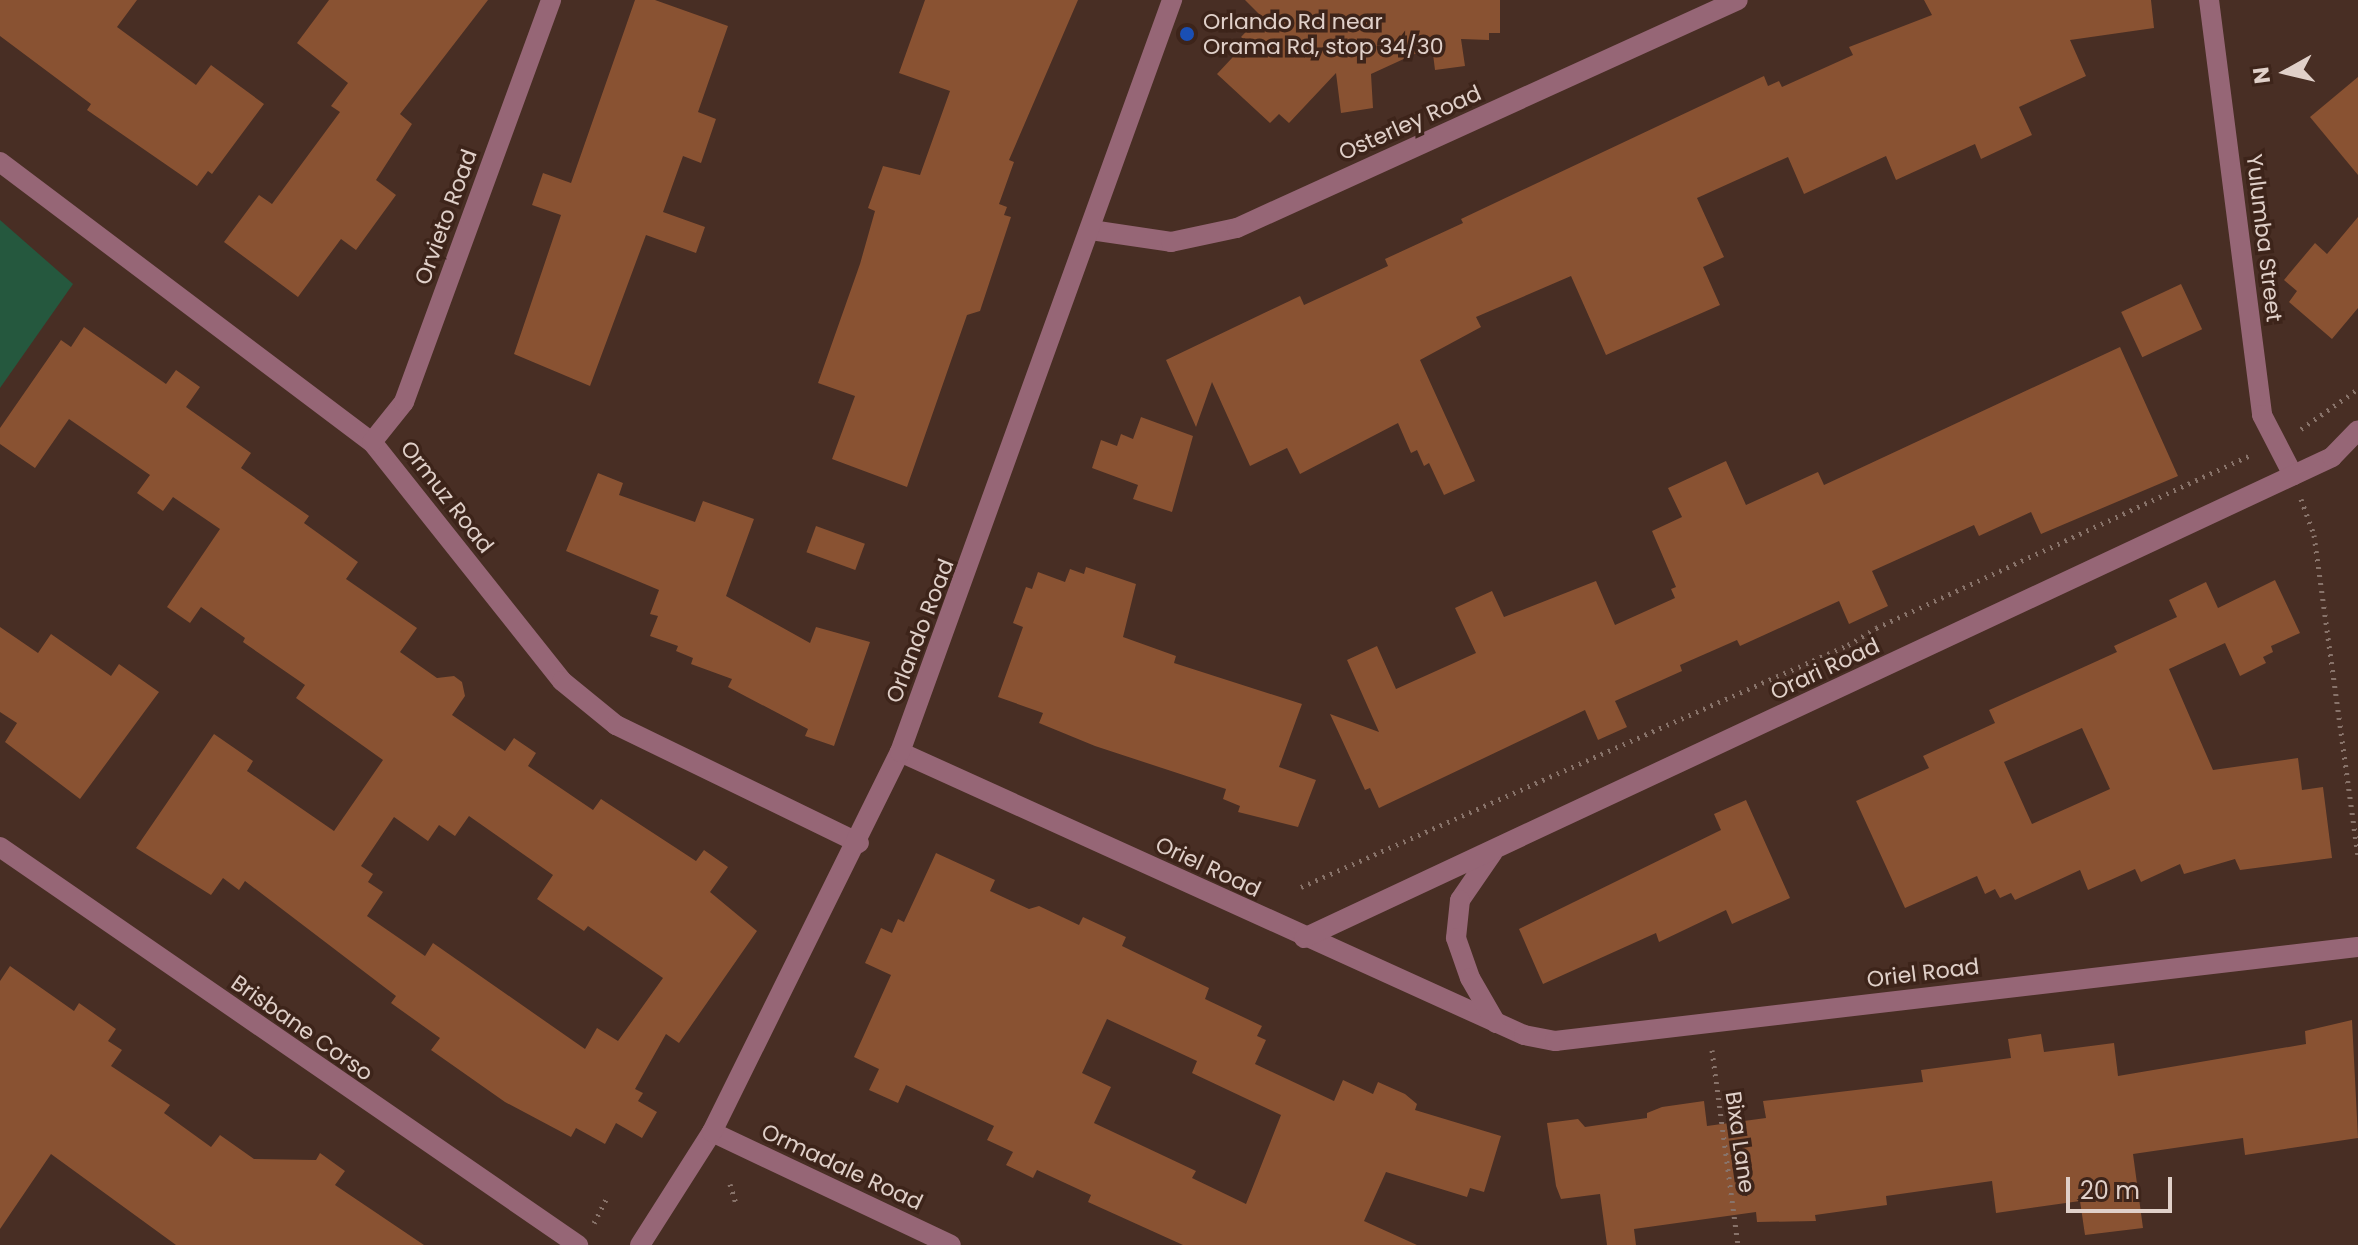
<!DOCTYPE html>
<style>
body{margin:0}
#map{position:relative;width:2358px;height:1245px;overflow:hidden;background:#482e24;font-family:Poppins,sans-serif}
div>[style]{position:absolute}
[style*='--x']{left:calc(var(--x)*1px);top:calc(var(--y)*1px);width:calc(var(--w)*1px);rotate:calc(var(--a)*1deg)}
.green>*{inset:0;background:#25583e}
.building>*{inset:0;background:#895232;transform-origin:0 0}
.path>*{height:5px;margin-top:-2.5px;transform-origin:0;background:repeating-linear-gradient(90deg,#88736a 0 2px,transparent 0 8px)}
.minor>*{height:20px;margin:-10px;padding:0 10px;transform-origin:10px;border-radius:10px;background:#966676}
.dots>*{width:22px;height:22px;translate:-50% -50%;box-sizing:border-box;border:4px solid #3d241a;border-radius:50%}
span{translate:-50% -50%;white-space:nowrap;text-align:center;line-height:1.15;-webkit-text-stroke:7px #3d241a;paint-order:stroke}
.poi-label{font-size:22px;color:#e0d0c9}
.left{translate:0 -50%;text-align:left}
.street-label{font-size:22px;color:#e0d0c9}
.north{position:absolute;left:2246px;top:32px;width:80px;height:80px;-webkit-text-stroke:6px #3d241a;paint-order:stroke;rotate:262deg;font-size:22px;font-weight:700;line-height:32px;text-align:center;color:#e0d0c9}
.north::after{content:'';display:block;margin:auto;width:28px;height:36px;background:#e0d0c9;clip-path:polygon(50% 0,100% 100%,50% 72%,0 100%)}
.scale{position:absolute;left:2066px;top:1177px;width:106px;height:36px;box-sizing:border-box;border:4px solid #e0d0c9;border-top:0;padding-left:10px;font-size:24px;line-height:28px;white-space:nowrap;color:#e0d0c9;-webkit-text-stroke:6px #3d241a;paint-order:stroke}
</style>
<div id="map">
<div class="green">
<div style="clip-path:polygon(0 220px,73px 284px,0 388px)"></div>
</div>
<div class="building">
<div style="clip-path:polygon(0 0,137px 0,117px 27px,196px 85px,211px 65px,264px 104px,212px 174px,208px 171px,197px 186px,87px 110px,91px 104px,0 36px)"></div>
<div style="clip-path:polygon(329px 0,488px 0,400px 114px,412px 124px,376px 180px,396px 195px,356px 250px,341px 239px,298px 297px,224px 242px,259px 195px,272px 204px,340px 112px,331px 106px,348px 83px,297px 43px)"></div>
<div style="clip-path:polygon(635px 0,655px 0,728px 26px,698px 112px,716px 119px,701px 163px,683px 156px,663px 212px,705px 227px,696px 253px,646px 235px,590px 386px,514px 354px,561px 215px,532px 205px,543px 173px,571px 183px)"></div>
<div style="clip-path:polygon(925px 0,1078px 0,1009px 160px,1014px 162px,999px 204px,1007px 207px,1004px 215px,1011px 217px,980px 311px,967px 315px,907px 487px,832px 459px,855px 396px,818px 383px,860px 264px,875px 211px,868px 208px,883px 166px,920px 175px,950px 91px,899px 73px)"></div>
<div style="clip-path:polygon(1245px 0,1500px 0,1500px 33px,1489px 33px,1489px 40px,1461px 39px,1465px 66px,1435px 70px,1432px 46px,1371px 74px,1373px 108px,1341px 113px,1336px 73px,1289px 123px,1279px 114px,1270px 123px,1217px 74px,1247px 42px,1241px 37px,1261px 16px)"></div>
<div style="clip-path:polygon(1924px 0,2151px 0,2154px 28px,2070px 40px,2086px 76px,2019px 107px,2032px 135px,1981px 159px,1975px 144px,1896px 180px,1886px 156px,1804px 194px,1788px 157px,1697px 198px,1724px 257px,1703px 267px,1720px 305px,1606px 355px,1571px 276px,1476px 317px,1481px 327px,1420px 360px,1475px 481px,1444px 495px,1429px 463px,1424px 466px,1417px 450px,1411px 453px,1398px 423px,1300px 474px,1287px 448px,1250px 466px,1212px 382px,1196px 427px,1166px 360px,1300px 296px,1304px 305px,1388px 266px,1385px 259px,1463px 223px,1461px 219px,1764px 76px,1768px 86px,1779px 81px,1782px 87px,1853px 55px,1849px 47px,1932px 15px)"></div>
<div style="clip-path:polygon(2358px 77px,2358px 175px,2310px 117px)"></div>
<div style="clip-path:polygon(2358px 217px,2358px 308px,2332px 339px,2289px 302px,2297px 291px,2284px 280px,2315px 243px,2327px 254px)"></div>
<div style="left:2181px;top:284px;width:50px;height:66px;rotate:65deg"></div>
<div style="clip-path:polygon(evenodd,84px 327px,166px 384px,176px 370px,200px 387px,186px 407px,251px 453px,241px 468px,309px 516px,304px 523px,358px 562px,346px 579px,417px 628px,400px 652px,437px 678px,454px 676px,462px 682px,465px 696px,452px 715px,505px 751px,514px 738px,536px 753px,528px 766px,593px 810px,601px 799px,696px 861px,704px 850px,728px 867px,710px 892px,757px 931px,679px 1043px,666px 1034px,635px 1089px,643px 1093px,638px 1101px,657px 1112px,642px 1138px,616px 1123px,605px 1144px,576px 1128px,571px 1137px,505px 1102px,431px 1050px,440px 1038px,391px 1003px,396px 996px,245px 881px,239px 890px,223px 878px,211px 895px,136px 848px,214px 734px,253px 761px,247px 771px,334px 831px,383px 760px,296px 698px,305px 685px,243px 642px,245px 638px,201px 607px,190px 623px,167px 607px,220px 529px,173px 497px,163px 511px,137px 493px,150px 475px,69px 419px,35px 468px,0 444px,0 428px,61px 340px,71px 347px,84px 327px,469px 816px,553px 875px,537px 899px,584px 931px,588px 926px,663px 978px,618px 1041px,597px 1028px,585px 1049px,433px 943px,425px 956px,367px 916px,383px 892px,368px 882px,373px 874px,361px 866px,394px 817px,428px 841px,439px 825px,455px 836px,469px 816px)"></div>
<div style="clip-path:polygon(2120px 347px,2178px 476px,2041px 534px,2031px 512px,1979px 536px,1974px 525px,1872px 571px,1888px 606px,1849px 624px,1839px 601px,1740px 646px,1737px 640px,1680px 665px,1682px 671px,1615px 701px,1627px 727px,1598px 740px,1585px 710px,1379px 808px,1370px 788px,1365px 790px,1330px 714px,1379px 732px,1347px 660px,1377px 646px,1396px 689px,1476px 653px,1455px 608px,1492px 591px,1504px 617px,1596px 581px,1615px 625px,1675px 598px,1671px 589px,1676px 587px,1652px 531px,1682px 517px,1668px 488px,1726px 461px,1746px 505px,1818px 472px,1824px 485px)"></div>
<div style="clip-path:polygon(1141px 417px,1193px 436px,1172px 512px,1133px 499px,1138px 485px,1092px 468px,1101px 440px,1117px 446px,1121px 434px,1133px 439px)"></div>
<div style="clip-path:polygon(598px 473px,623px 483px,619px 495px,695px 522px,703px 501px,754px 519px,726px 596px,810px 643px,816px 627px,870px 642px,834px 746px,805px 736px,808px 729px,728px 687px,732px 679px,691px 664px,693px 658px,676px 651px,678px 646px,650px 636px,658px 616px,650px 614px,659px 590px,566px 551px)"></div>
<div style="left:816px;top:526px;width:52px;height:28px;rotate:20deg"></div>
<div style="clip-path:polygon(1086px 567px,1136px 584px,1123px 637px,1176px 656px,1174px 663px,1302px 704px,1279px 767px,1316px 780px,1298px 827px,1238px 812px,1240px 806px,1223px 799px,1226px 789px,1095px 746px,1039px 723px,1043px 713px,998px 697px,1023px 627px,1013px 623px,1026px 587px,1032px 589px,1038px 572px,1065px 582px,1070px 569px,1084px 574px)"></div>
<div style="clip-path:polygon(evenodd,2275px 580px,2300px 633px,2271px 646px,2273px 652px,2263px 657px,2266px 663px,2240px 676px,2225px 643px,2169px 669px,2213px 770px,2298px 758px,2302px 790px,2323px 787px,2332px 858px,2240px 870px,2235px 859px,2184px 874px,2180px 864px,2141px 882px,2135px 869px,2088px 890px,2080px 870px,2015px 900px,2011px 893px,2000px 898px,1995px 889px,1985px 894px,1977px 876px,1905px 908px,1856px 801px,1929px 768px,1923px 756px,1995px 723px,1989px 710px,2117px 652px,2114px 646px,2177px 617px,2169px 600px,2206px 582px,2218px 608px,2275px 580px,2082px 728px,2110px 789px,2032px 824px,2004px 762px,2082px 728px)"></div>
<div style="clip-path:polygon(0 627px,38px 653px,51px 634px,111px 676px,119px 664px,159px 692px,80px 799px,5px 742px,17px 723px,0 712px)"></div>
<div style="clip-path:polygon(1746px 800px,1790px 898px,1732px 924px,1726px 910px,1659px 942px,1656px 933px,1543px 984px,1519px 929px,1721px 830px,1714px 814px)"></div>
<div style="clip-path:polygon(evenodd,936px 853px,995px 880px,990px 891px,1029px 909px,1039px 906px,1079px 925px,1083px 917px,1126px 937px,1122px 946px,1209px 988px,1205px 999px,1262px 1026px,1257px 1036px,1266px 1040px,1255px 1064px,1334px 1101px,1343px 1080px,1373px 1094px,1378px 1082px,1405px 1094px,1417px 1104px,1415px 1110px,1501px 1136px,1484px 1192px,1470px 1188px,1467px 1197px,1386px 1172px,1364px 1221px,1417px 1245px,1183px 1245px,1088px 1202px,1091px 1195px,1037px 1170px,1033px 1178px,1006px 1165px,1013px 1152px,987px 1140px,994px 1126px,906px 1085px,898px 1103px,869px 1090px,879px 1069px,854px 1057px,891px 975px,865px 963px,881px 928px,892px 933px,898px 919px,904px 922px,936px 853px,1107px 1019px,1197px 1061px,1192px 1073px,1281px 1115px,1246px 1204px,1192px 1178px,1196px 1171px,1094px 1123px,1111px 1087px,1082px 1073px,1107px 1019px)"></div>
<div style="clip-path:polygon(10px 966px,74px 1011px,79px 1003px,116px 1029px,108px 1041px,122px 1050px,111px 1066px,170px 1105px,164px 1113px,211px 1147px,220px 1135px,254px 1159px,316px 1160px,320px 1153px,345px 1171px,335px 1185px,424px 1245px,176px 1245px,51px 1154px,0 1229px,0 981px)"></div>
<div style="clip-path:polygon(2352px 1020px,2358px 1138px,2245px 1155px,2243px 1138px,2133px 1154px,2143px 1228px,2085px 1235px,2080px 1201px,1996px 1213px,1992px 1181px,1886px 1196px,1887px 1205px,1815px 1215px,1816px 1221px,1757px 1222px,1756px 1212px,1634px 1229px,1636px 1245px,1607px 1245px,1600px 1194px,1561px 1199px,1556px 1186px,1547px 1123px,1578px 1119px,1585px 1127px,1647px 1118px,1647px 1113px,1662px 1107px,1704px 1101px,1707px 1126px,1766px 1118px,1763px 1101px,1923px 1082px,1921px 1070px,2011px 1058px,2008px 1039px,2041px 1034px,2044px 1052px,2114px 1043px,2118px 1076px,2306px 1044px,2305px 1031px)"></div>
</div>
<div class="path">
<div style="--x:2301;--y:429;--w:70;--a:-35.1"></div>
<div style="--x:2301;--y:499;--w:38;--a:70"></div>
<div style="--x:2314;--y:535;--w:323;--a:82.2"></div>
<div style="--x:1301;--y:887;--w:598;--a:-23.87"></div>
<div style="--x:1848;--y:645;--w:33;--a:-31"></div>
<div style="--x:1876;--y:628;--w:415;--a:-24.8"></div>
<div style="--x:1712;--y:1050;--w:197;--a:82.4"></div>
<div style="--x:730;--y:1184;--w:21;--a:73"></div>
<div style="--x:594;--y:1223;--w:31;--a:-63"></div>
</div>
<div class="minor">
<div style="--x:2209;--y:0;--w:418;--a:82.7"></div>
<div style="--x:2262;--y:415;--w:68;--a:62.7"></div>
<div style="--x:0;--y:162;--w:466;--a:37"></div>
<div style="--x:372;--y:442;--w:305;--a:51.5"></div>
<div style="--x:562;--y:681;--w:70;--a:39.2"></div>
<div style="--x:616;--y:725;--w:270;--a:25.9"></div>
<div style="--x:1091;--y:230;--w:81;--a:8.5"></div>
<div style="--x:1171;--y:242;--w:67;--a:-12"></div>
<div style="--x:1237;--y:228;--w:550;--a:-24.47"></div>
<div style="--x:372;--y:442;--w:51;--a:-51.3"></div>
<div style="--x:404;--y:402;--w:428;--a:-69.9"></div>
<div style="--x:900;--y:752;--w:685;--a:24.4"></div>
<div style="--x:1524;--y:1035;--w:32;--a:11"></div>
<div style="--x:1555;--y:1041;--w:808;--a:-6.68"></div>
<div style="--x:0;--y:847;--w:702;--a:34.55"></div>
<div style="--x:1493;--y:852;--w:58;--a:124.5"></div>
<div style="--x:1460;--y:900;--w:38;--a:96"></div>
<div style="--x:1456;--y:938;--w:42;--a:70.7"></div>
<div style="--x:1470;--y:978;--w:52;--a:60"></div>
<div style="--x:1304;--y:938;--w:1135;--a:-25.07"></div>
<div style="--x:2332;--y:457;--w:37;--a:-46"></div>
<div style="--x:712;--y:1132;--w:264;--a:25.3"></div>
<div style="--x:640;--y:1245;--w:134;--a:-57.5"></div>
<div style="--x:712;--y:1132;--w:424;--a:-63.7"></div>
<div style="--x:900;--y:752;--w:800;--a:-70.11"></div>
</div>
<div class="dots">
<div style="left:1187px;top:34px;background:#1a4fb4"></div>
</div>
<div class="poi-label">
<span class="left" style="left:1203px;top:34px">Orlando Rd near<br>Orama Rd, stop 34/30</span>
</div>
<div class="street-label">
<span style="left:1410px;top:123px;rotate:-24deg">Osterley Road</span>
<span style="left:446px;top:217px;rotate:-70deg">Orvieto Road</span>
<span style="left:2264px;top:238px;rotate:83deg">Yulumba Street</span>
<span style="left:447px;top:497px;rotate:52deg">Ormuz Road</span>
<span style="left:920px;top:631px;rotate:-69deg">Orlando Road</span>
<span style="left:1825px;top:669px;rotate:-25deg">Orari Road</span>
<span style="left:1208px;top:867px;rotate:25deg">Oriel Road</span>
<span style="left:1923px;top:973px;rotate:-7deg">Oriel Road</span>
<span style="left:302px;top:1028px;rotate:35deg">Brisbane Corso</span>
<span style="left:1740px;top:1142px;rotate:82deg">Bixa Lane</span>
<span style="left:842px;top:1167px;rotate:25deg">Ormadale Road</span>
</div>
<div class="north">N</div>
<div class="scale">20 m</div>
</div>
